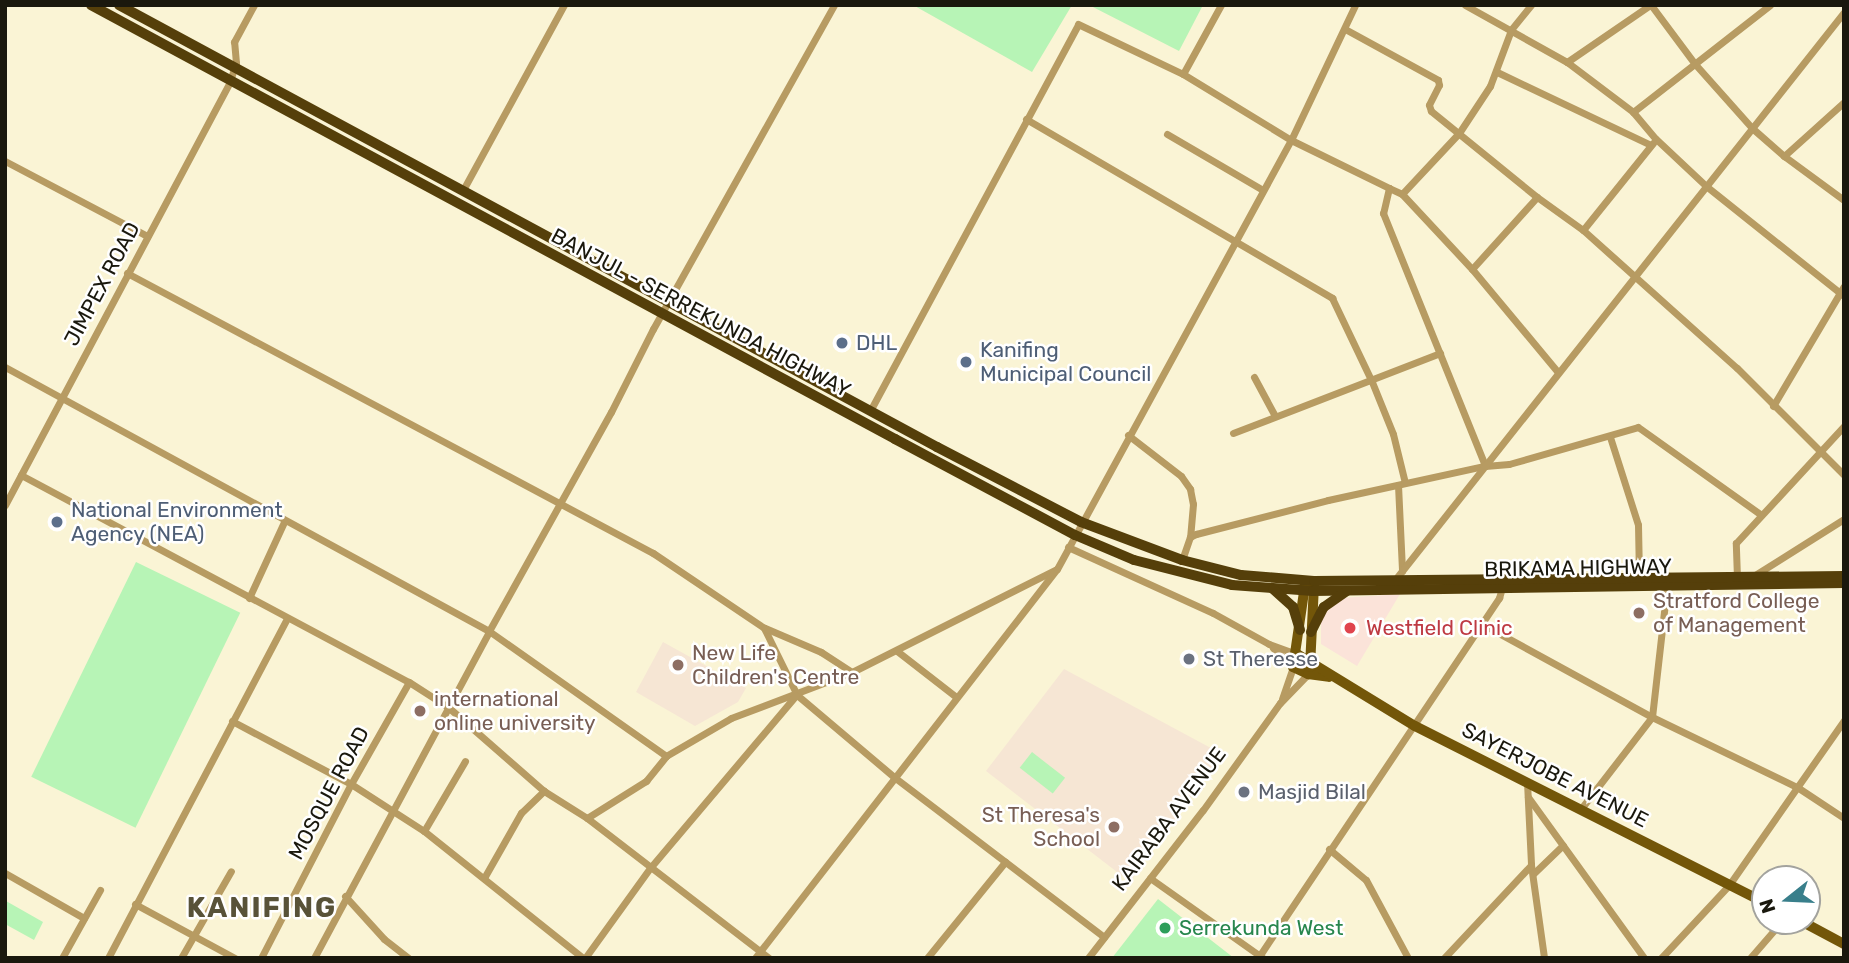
<!DOCTYPE html>
<style>
body{margin:0}
#map{position:relative;width:1849px;height:963px;overflow:hidden;background:#faf4d5;font-family:Rubik,sans-serif}
div>[style]{position:absolute}
[style*='--x']{left:calc(var(--x)*1px);top:calc(var(--y)*1px);width:calc(var(--w)*1px);rotate:calc(var(--a)*1deg)}
.education>*{inset:0;background:#f6e6d4}
.medical>*{inset:0;background:#fbe3d9}
.green>*{inset:0;background:#b7f4b6;transform-origin:0 0}
.minor>*{height:7px;margin:-3.5px;padding:0 3.5px;transform-origin:3.5px;border-radius:3.5px;background:#b79b62}
.major>*{height:10px;margin:-5px;padding:0 5px;transform-origin:5px;border-radius:5px;background:#735609}
.highway>*{height:10px;margin:-5px;padding:0 5px;transform-origin:5px;border-radius:5px;background:#553f0a}
.dots>*{width:19px;height:19px;translate:-50% -50%;box-sizing:border-box;border:4px solid #fff;border-radius:50%}
span{translate:-50% -50%;white-space:nowrap;text-align:center;line-height:1.15;-webkit-text-stroke:5px #fff;paint-order:stroke}
.street-label{font-size:21px;color:#1a180d}
.service-label{font-size:21px;color:#4e5e75}
.left{translate:0 -50%;text-align:left}
.education-label{font-size:21px;color:#785e54}
.right{translate:-100% -50%;text-align:right}
.health-label{font-size:21px;color:#be3a42}
.worship-label{font-size:21px;color:#5b616d}
.leisure-label{font-size:21px;color:#27864d}
.district-label{font-size:28px;color:#585238;font-weight:700;letter-spacing:2px}
.frame{position:absolute;inset:0;border:7px solid #1a180d;pointer-events:none}
.north{position:absolute;left:1751px;top:865px;width:70px;height:70px;box-sizing:border-box;background:#fff;border:2px solid #a3a39e;border-radius:50%;rotate:252deg;font-size:19px;font-weight:700;line-height:28px;text-align:center;color:#1a180d}
.north::after{content:'';display:block;margin:auto;width:24px;height:32px;background:#397f8b;clip-path:polygon(50% 0,100% 100%,50% 72%,0 100%)}
</style>
<div id="map">
<div class="education">
<div style="clip-path:polygon(663px 642px,746px 688px,738px 702px,695px 726px,636px 692px)"></div>
<div style="clip-path:polygon(1064px 669px,1222px 754px,1130px 882px,986px 771px)"></div>
</div>
<div class="medical">
<div style="clip-path:polygon(1400px 594px,1357px 666px,1321px 644px,1321px 621px,1328px 609px,1341px 598px)"></div>
</div>
<div class="green">
<div style="clip-path:polygon(913px 5px,1072px 5px,1032px 72px)"></div>
<div style="clip-path:polygon(1089px 5px,1203px 5px,1179px 51px)"></div>
<div style="left:136px;top:562px;width:116px;height:239px;rotate:26deg"></div>
<div style="left:1032px;top:752px;width:42px;height:20px;rotate:38deg"></div>
<div style="clip-path:polygon(1158px 899px,1234px 958px,1112px 958px)"></div>
<div style="clip-path:polygon(6px 901px,43px 922px,34px 940px,5px 924px)"></div>
</div>
<div class="minor">
<div style="--x:1465;--y:5;--w:117;--a:29.2"></div>
<div style="--x:1567;--y:62;--w:83;--a:37.1"></div>
<div style="--x:1633;--y:112;--w:35;--a:50"></div>
<div style="--x:1656;--y:139;--w:69;--a:43.2"></div>
<div style="--x:1706;--y:186;--w:176;--a:38.6"></div>
<div style="--x:1531;--y:5;--w:32;--a:129"></div>
<div style="--x:1511;--y:30;--w:60;--a:110.6"></div>
<div style="--x:1490;--y:86;--w:56;--a:123.4"></div>
<div style="--x:1459;--y:133;--w:83;--a:133.1"></div>
<div style="--x:1402;--y:194;--w:14;--a:-155"></div>
<div style="--x:1389;--y:188;--w:26;--a:103"></div>
<div style="--x:1383;--y:213;--w:273;--a:68"></div>
<div style="--x:1485;--y:466;--w:24;--a:-5"></div>
<div style="--x:1509;--y:464;--w:134;--a:-16"></div>
<div style="--x:1638;--y:427;--w:150;--a:35.5"></div>
<div style="--x:1651;--y:5;--w:74;--a:53.3"></div>
<div style="--x:1695;--y:64;--w:86;--a:48.3"></div>
<div style="--x:1752;--y:128;--w:43;--a:41.2"></div>
<div style="--x:1784;--y:156;--w:74;--a:36.3"></div>
<div style="--x:1345;--y:29;--w:106;--a:28.7"></div>
<div style="--x:1438;--y:80;--w:5;--a:79"></div>
<div style="--x:1439;--y:85;--w:22;--a:117"></div>
<div style="--x:1429;--y:105;--w:6;--a:72"></div>
<div style="--x:1431;--y:111;--w:136;--a:39.1"></div>
<div style="--x:1537;--y:197;--w:57;--a:35.7"></div>
<div style="--x:1583;--y:230;--w:207;--a:41.9"></div>
<div style="--x:1737;--y:368;--w:151;--a:45"></div>
<div style="--x:1567;--y:62;--w:101;--a:-34.5"></div>
<div style="--x:1497;--y:72;--w:170;--a:25.4"></div>
<div style="--x:1183;--y:74;--w:79;--a:-61.2"></div>
<div style="--x:1633;--y:112;--w:174;--a:-38"></div>
<div style="--x:1026;--y:119;--w:355;--a:30.3"></div>
<div style="--x:1332;--y:298;--w:93;--a:64.5"></div>
<div style="--x:1372;--y:382;--w:56;--a:68"></div>
<div style="--x:1393;--y:434;--w:50;--a:76.2"></div>
<div style="--x:1167;--y:134;--w:111;--a:30.3"></div>
<div style="--x:1784;--y:156;--w:81;--a:-42"></div>
<div style="--x:5;--y:161;--w:161;--a:27.8"></div>
<div style="--x:463;--y:190;--w:211;--a:-61.4"></div>
<div style="--x:1402;--y:194;--w:103;--a:47"></div>
<div style="--x:1472;--y:269;--w:133;--a:50.2"></div>
<div style="--x:1583;--y:230;--w:112;--a:-51.2"></div>
<div style="--x:1472;--y:269;--w:97;--a:-47.9"></div>
<div style="--x:127;--y:273;--w:596;--a:28.03"></div>
<div style="--x:653;--y:553;--w:134;--a:34"></div>
<div style="--x:764;--y:628;--w:75;--a:63.8"></div>
<div style="--x:797;--y:695;--w:127;--a:40.2"></div>
<div style="--x:894;--y:777;--w:264;--a:37.3"></div>
<div style="--x:5;--y:367;--w:551;--a:28.61"></div>
<div style="--x:489;--y:631;--w:217;--a:35.2"></div>
<div style="--x:666;--y:756;--w:75;--a:-30.3"></div>
<div style="--x:731;--y:718;--w:129;--a:-20.8"></div>
<div style="--x:852;--y:672;--w:229;--a:-26.7"></div>
<div style="--x:1254;--y:377;--w:44;--a:61.7"></div>
<div style="--x:1773;--y:406;--w:139;--a:-59.4"></div>
<div style="--x:870;--y:411;--w:439;--a:-61.7"></div>
<div style="--x:1078;--y:24;--w:116;--a:25.5"></div>
<div style="--x:1183;--y:74;--w:127;--a:31.4"></div>
<div style="--x:1291;--y:140;--w:109;--a:26.1"></div>
<div style="--x:1233;--y:433;--w:222;--a:-21.1"></div>
<div style="--x:1128;--y:435;--w:67;--a:37.7"></div>
<div style="--x:1181;--y:476;--w:16;--a:55"></div>
<div style="--x:1190;--y:489;--w:15;--a:79"></div>
<div style="--x:1193;--y:504;--w:33;--a:95"></div>
<div style="--x:1610;--y:437;--w:92;--a:72.3"></div>
<div style="--x:1638;--y:525;--w:53;--a:88.9"></div>
<div style="--x:21;--y:475;--w:440;--a:28.1"></div>
<div style="--x:409;--y:682;--w:46;--a:32.7"></div>
<div style="--x:448;--y:707;--w:128;--a:41.2"></div>
<div style="--x:544;--y:791;--w:51;--a:32.1"></div>
<div style="--x:587;--y:818;--w:230;--a:37.6"></div>
<div style="--x:1398;--y:485;--w:86;--a:87.3"></div>
<div style="--x:5;--y:505;--w:480;--a:-62"></div>
<div style="--x:230;--y:81;--w:19;--a:-72"></div>
<div style="--x:236;--y:63;--w:21;--a:-95"></div>
<div style="--x:234;--y:42;--w:42;--a:-61.6"></div>
<div style="--x:1068;--y:547;--w:159;--a:24.5"></div>
<div style="--x:1213;--y:613;--w:64;--a:29"></div>
<div style="--x:1269;--y:644;--w:30;--a:20"></div>
<div style="--x:1182;--y:560;--w:24;--a:-71"></div>
<div style="--x:1190;--y:537;--w:7;--a:-27"></div>
<div style="--x:1196;--y:534;--w:136;--a:-14.4"></div>
<div style="--x:1328;--y:500;--w:160;--a:-12.3"></div>
<div style="--x:1755;--y:575;--w:105;--a:-32.2"></div>
<div style="--x:1737;--y:578;--w:35;--a:-92"></div>
<div style="--x:1736;--y:543;--w:159;--a:-47.3"></div>
<div style="--x:1394;--y:581;--w:725;--a:-51.66"></div>
<div style="--x:249;--y:598;--w:84;--a:-65.3"></div>
<div style="--x:1482;--y:624;--w:194;--a:28.7"></div>
<div style="--x:1652;--y:717;--w:161;--a:25.8"></div>
<div style="--x:1797;--y:787;--w:56;--a:33.4"></div>
<div style="--x:765;--y:628;--w:61;--a:23.2"></div>
<div style="--x:821;--y:652;--w:37;--a:33"></div>
<div style="--x:1273;--y:648;--w:28;--a:44"></div>
<div style="--x:1293;--y:667;--w:34;--a:109"></div>
<div style="--x:897;--y:651;--w:75;--a:37.9"></div>
<div style="--x:232;--y:721;--w:135;--a:27.9"></div>
<div style="--x:351;--y:784;--w:87;--a:32.8"></div>
<div style="--x:424;--y:831;--w:203;--a:38.6"></div>
<div style="--x:1527;--y:782;--w:83;--a:87.2"></div>
<div style="--x:1531;--y:865;--w:94;--a:82"></div>
<div style="--x:1528;--y:797;--w:198;--a:54.2"></div>
<div style="--x:1580;--y:810;--w:118;--a:-52.3"></div>
<div style="--x:1652;--y:717;--w:132;--a:-83.5"></div>
<div style="--x:587;--y:818;--w:70;--a:-32.1"></div>
<div style="--x:646;--y:781;--w:32;--a:-51"></div>
<div style="--x:424;--y:831;--w:81;--a:-59.6"></div>
<div style="--x:1329;--y:849;--w:48;--a:40"></div>
<div style="--x:1366;--y:880;--w:89;--a:61.7"></div>
<div style="--x:5;--y:873;--w:91;--a:29.7"></div>
<div style="--x:1534;--y:873;--w:40;--a:-44"></div>
<div style="--x:484;--y:878;--w:75;--a:-60.4"></div>
<div style="--x:521;--y:813;--w:32;--a:-44"></div>
<div style="--x:1150;--y:878;--w:138;--a:35.3"></div>
<div style="--x:345;--y:896;--w:58;--a:47.8"></div>
<div style="--x:384;--y:939;--w:31;--a:38"></div>
<div style="--x:135;--y:904;--w:114;--a:28.4"></div>
<div style="--x:1260;--y:955;--w:430;--a:-56.2"></div>
<div style="--x:1499;--y:598;--w:15;--a:-74"></div>
<div style="--x:62;--y:958;--w:78;--a:-60.8"></div>
<div style="--x:108;--y:958;--w:383;--a:-62.2"></div>
<div style="--x:181;--y:958;--w:100;--a:-60.1"></div>
<div style="--x:261;--y:958;--w:196;--a:-62.7"></div>
<div style="--x:351;--y:784;--w:117;--a:-60.4"></div>
<div style="--x:314;--y:958;--w:371;--a:-61.8"></div>
<div style="--x:489;--y:631;--w:251;--a:-60.9"></div>
<div style="--x:611;--y:412;--w:93;--a:-63.2"></div>
<div style="--x:653;--y:329;--w:371;--a:-60.8"></div>
<div style="--x:585;--y:958;--w:111;--a:-54.2"></div>
<div style="--x:650;--y:868;--w:226;--a:-49.8"></div>
<div style="--x:755;--y:958;--w:492;--a:-52.2"></div>
<div style="--x:1057;--y:569;--w:489;--a:-61.4"></div>
<div style="--x:1291;--y:140;--w:149;--a:-64.6"></div>
<div style="--x:927;--y:958;--w:124;--a:-50.9"></div>
<div style="--x:1088;--y:958;--w:187;--a:-52.2"></div>
<div style="--x:1203;--y:810;--w:132;--a:-54.3"></div>
<div style="--x:1280;--y:703;--w:40;--a:-46"></div>
<div style="--x:1444;--y:958;--w:127;--a:-46.9"></div>
<div style="--x:1661;--y:958;--w:100;--a:-47"></div>
<div style="--x:1729;--y:885;--w:201;--a:-55.1"></div>
<div style="--x:1750;--y:958;--w:49;--a:-49.1"></div>
</div>
<div class="major">
<div style="--x:1305;--y:585;--w:83;--a:98.3"></div>
<div style="--x:1293;--y:667;--w:17;--a:25"></div>
<div style="--x:1308;--y:674;--w:21;--a:8"></div>
<div style="--x:1297;--y:654;--w:138;--a:31.4"></div>
<div style="--x:1415;--y:726;--w:392;--a:26.8"></div>
<div style="--x:1310;--y:667;--w:82;--a:-87.2"></div>
<div style="--x:1801;--y:921;--w:49;--a:28.1"></div>
</div>
<div class="highway">
<div style="--x:91;--y:5;--w:914;--a:28.36"></div>
<div style="--x:895;--y:439;--w:204;--a:28.1"></div>
<div style="--x:1075;--y:535;--w:64;--a:23"></div>
<div style="--x:1134;--y:560;--w:101;--a:14.3"></div>
<div style="--x:1232;--y:585;--w:81;--a:4.2"></div>
<div style="--x:1313;--y:591;--w:531;--a:-0.86"></div>
<div style="--x:119;--y:5;--w:930;--a:28.38"></div>
<div style="--x:937;--y:447;--w:162;--a:27.5"></div>
<div style="--x:1081;--y:522;--w:108;--a:20.6"></div>
<div style="--x:1182;--y:560;--w:61;--a:14.3"></div>
<div style="--x:1241;--y:575;--w:73;--a:4.7"></div>
<div style="--x:1314;--y:581;--w:530;--a:-0.54"></div>
<div style="--x:1273;--y:589;--w:27;--a:42"></div>
<div style="--x:1293;--y:607;--w:24;--a:73"></div>
<div style="--x:1311;--y:632;--w:28;--a:-63"></div>
<div style="--x:1324;--y:607;--w:28;--a:-35"></div>
</div>
<div class="dots">
<div style="left:842px;top:343px;background:#5c6f8a"></div>
<div style="left:966px;top:362px;background:#5c6f8a"></div>
<div style="left:57px;top:522px;background:#5c6f8a"></div>
<div style="left:1639px;top:613px;background:#8d6e63"></div>
<div style="left:1350px;top:628px;background:#e0444e"></div>
<div style="left:1189px;top:659px;background:#6b7280"></div>
<div style="left:678px;top:665px;background:#8d6e63"></div>
<div style="left:420px;top:711px;background:#8d6e63"></div>
<div style="left:1244px;top:792px;background:#6b7280"></div>
<div style="left:1114px;top:827px;background:#8d6e63"></div>
<div style="left:1165px;top:928px;background:#2e9e5b"></div>
</div>
<div class="street-label">
<span style="left:102px;top:284px;rotate:-62deg">JIMPEX ROAD</span>
<span style="left:701px;top:313px;rotate:28deg">BANJUL - SERREKUNDA HIGHWAY</span>
<span style="left:1578px;top:568px;rotate:-1deg">BRIKAMA HIGHWAY</span>
<span style="left:1555px;top:775px;rotate:27deg">SAYERJOBE AVENUE</span>
<span style="left:329px;top:793px;rotate:-62deg">MOSQUE ROAD</span>
<span style="left:1169px;top:819px;rotate:-53deg">KAIRABA AVENUE</span>
</div>
<div class="service-label">
<span class="left" style="left:856px;top:343px">DHL</span>
<span class="left" style="left:980px;top:362px">Kanifing<br>Municipal Council</span>
<span class="left" style="left:71px;top:522px">National Environment<br>Agency (NEA)</span>
</div>
<div class="education-label">
<span class="left" style="left:1653px;top:613px">Stratford College<br>of Management</span>
<span class="left" style="left:692px;top:665px">New Life<br>Children's Centre</span>
<span class="left" style="left:434px;top:711px">international<br>online university</span>
<span class="right" style="left:1100px;top:827px">St Theresa's<br>School</span>
</div>
<div class="health-label">
<span class="left" style="left:1366px;top:628px">Westfield Clinic</span>
</div>
<div class="worship-label">
<span class="left" style="left:1203px;top:659px">St Theresse</span>
<span class="left" style="left:1258px;top:792px">Masjid Bilal</span>
</div>
<div class="leisure-label">
<span class="left" style="left:1179px;top:928px">Serrekunda West</span>
</div>
<div class="district-label">
<span style="left:262px;top:908px">KANIFING</span>
</div>
<div class="frame"></div>
<div class="north">N</div>
</div>
